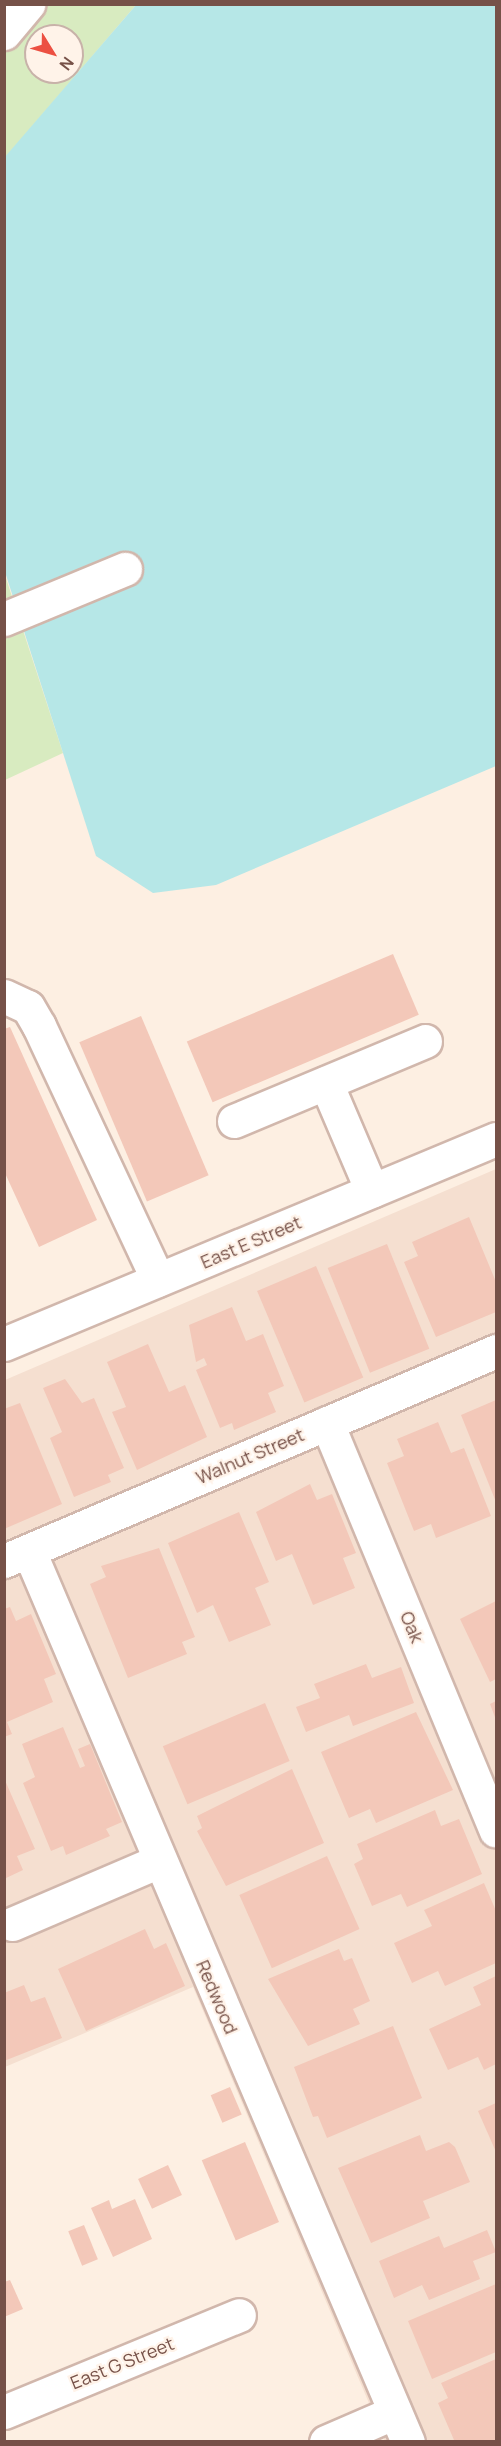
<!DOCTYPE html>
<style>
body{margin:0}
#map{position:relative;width:501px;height:2446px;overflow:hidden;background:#fdefe2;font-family:Manrope,sans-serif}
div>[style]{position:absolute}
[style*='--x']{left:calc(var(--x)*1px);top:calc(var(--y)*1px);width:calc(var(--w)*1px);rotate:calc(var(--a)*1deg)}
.residential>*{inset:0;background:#f5dfd0}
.green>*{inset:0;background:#d8ebc0}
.water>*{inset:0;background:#b6e7e7}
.building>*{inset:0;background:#f3c8b9;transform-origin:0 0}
.roads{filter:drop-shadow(2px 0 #d1b7ac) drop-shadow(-2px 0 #d1b7ac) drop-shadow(0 2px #d1b7ac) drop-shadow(0 -2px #d1b7ac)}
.minor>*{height:33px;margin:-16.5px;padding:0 16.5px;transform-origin:16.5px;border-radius:16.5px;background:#fff}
span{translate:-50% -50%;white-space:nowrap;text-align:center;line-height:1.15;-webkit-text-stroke:4.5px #fff3e9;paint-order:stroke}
.street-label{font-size:18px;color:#765148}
.frame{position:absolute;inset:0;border:6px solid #765148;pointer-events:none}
.north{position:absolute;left:24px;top:24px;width:60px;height:60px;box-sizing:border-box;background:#fff3e9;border:2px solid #c8b2a9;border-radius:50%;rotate:127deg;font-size:16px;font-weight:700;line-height:24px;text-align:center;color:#765148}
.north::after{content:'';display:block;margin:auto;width:21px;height:27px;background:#ec5042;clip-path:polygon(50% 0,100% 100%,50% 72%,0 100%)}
</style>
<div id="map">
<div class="residential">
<div style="clip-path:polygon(496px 1169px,496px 2441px,385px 2441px,193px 1987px,5px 2067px,5px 1380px)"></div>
</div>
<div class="green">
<div style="clip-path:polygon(evenodd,5px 5px,136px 5px,5px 158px,5px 5px,36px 36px,72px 36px,72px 72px,36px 72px,36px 36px)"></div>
<div style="clip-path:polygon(4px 572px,63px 753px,5px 780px,4px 780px)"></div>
</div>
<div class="water">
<div style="clip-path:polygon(136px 5px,496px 5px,496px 766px,216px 885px,153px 893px,96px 856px,5px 572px,4px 158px)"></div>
</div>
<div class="building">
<div style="left:393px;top:954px;width:66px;height:224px;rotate:67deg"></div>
<div style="left:141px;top:1016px;width:173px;height:67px;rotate:67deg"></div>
<div style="clip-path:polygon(10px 1027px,97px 1220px,39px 1247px,4px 1171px,4px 1029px)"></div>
<div style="clip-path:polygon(469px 1217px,496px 1282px,496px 1312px,436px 1337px,404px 1262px,418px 1256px,412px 1242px)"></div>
<div style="left:387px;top:1244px;width:113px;height:64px;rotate:68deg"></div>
<div style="left:316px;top:1266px;width:121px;height:64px;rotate:67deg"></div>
<div style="clip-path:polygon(232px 1307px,246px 1341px,263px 1334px,284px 1386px,268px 1393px,276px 1412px,234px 1430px,232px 1423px,220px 1428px,196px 1370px,207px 1365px,204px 1358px,196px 1362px,189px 1325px)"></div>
<div style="clip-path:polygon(148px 1344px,169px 1392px,185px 1385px,207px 1437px,137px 1470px,112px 1412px,126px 1407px,107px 1362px)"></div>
<div style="clip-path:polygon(65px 1379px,82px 1403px,94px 1398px,124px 1468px,108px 1475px,111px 1482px,74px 1497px,50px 1438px,62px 1432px,43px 1388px)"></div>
<div style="clip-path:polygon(496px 1400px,496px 1502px,461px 1415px)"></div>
<div style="clip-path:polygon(20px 1403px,62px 1504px,4px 1529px,4px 1409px)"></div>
<div style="clip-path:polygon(438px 1422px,451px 1453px,464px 1448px,491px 1516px,436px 1538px,431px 1524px,414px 1531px,387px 1463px,404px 1456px,397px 1439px)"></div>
<div style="clip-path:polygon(310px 1484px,317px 1500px,332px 1494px,356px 1553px,343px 1558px,355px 1588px,313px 1605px,292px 1554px,276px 1561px,256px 1512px)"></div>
<div style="clip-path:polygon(239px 1512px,269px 1582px,255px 1588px,271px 1625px,229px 1642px,213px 1605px,197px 1613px,168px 1543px)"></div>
<div style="clip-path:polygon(159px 1548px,195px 1637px,182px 1642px,187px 1654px,128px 1678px,90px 1584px,106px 1577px,101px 1566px)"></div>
<div style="clip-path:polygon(496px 1601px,496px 1679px,490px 1682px,460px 1619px)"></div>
<div style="clip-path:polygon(10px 1607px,16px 1621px,31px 1614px,56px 1674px,44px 1679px,53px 1702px,7px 1722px,12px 1734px,4px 1737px,4px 1609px)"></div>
<div style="clip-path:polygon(366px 1664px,372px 1678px,401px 1667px,414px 1703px,353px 1726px,349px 1715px,306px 1732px,296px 1707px,320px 1698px,314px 1684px)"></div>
<div style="clip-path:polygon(496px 1701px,496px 1720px,490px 1704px)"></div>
<div style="left:265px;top:1703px;width:63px;height:111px;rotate:67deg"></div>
<div style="clip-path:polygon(416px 1712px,453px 1790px,376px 1823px,370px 1809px,349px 1818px,321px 1752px)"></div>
<div style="clip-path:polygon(63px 1727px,80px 1768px,85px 1766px,78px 1749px,90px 1744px,122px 1822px,106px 1829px,110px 1836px,66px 1855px,63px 1846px,51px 1851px,23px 1783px,35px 1777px,22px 1744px)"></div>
<div style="clip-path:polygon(292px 1769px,324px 1843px,226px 1886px,197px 1831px,202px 1828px,197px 1816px)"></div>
<div style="clip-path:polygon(4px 1778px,35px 1849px,17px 1856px,23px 1870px,4px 1879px)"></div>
<div style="clip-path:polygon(435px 1810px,441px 1826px,459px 1819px,482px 1874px,407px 1907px,401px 1894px,372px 1906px,354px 1864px,363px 1859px,357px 1844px)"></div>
<div style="left:327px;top:1856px;width:80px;height:96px;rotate:66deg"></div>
<div style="clip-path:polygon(484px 1883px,496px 1911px,496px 1963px,445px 1986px,438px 1971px,412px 1983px,394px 1943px,432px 1926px,424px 1910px)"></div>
<div style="clip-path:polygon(145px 1929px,154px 1949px,166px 1943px,185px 1986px,86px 2031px,58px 1969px)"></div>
<div style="clip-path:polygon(339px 1949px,344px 1961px,352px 1958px,370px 2001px,353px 2009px,360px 2024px,308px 2046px,268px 1979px)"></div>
<div style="clip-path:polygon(496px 1976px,496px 2064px,484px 2070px,478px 2057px,448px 2070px,429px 2029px,481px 2005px,473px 1987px)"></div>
<div style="clip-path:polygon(24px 1985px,31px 2002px,45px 1997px,62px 2038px,4px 2061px,4px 1993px)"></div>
<div style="clip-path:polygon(393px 2026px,422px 2098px,327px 2138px,318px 2116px,313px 2117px,294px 2067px)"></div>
<div style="left:230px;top:2087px;width:30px;height:21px;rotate:67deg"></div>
<div style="clip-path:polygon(496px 2103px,496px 2152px,478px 2111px)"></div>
<div style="clip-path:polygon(420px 2135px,426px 2151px,449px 2142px,455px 2147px,470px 2182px,423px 2201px,430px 2218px,371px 2243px,338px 2168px)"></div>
<div style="left:245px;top:2142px;width:87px;height:47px;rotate:67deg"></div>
<div style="left:168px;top:2165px;width:33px;height:33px;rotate:65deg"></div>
<div style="clip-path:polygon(135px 2199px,152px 2239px,113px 2257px,91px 2208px,109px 2200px,112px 2209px)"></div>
<div style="left:84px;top:2225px;width:37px;height:17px;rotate:68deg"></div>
<div style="clip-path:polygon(487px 2230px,496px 2252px,473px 2261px,480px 2279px,429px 2300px,422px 2285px,394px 2298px,379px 2261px,439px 2236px,444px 2248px)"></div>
<div style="clip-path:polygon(10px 2280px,23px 2309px,4px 2317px,4px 2282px)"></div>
<div style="clip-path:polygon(496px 2284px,496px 2352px,432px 2379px,408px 2321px)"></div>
<div style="clip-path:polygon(496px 2359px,496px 2442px,454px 2440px,438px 2403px,448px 2398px,441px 2383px)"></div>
</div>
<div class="roads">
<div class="minor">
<div style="--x:4;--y:33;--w:38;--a:-50"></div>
<div style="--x:4;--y:619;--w:131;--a:-22.5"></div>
<div style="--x:4;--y:996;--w:26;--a:25"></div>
<div style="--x:28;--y:1007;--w:22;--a:60"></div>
<div style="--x:39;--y:1026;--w:280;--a:64.9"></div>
<div style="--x:326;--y:1083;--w:117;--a:66.9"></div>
<div style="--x:234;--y:1121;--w:207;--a:-22.7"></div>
<div style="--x:4;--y:1344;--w:533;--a:-22.62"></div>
<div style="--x:327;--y:1423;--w:441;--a:67.5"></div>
<div style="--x:29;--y:1551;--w:968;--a:66.96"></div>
<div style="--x:4;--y:1561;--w:535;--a:-23.11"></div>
<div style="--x:12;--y:1924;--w:160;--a:-23.2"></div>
<div style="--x:4;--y:2412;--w:254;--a:-22.4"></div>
<div style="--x:326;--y:2442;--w:75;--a:-23.5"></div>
</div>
</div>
<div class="street-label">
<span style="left:251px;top:1242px;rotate:-23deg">East E Street</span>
<span style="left:250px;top:1456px;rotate:-23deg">Walnut Street</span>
<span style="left:412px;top:1627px;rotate:67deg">Oak</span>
<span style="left:217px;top:1997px;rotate:67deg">Redwood</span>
<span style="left:122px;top:2363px;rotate:-22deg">East G Street</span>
</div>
<div class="frame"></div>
<div class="north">N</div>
</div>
